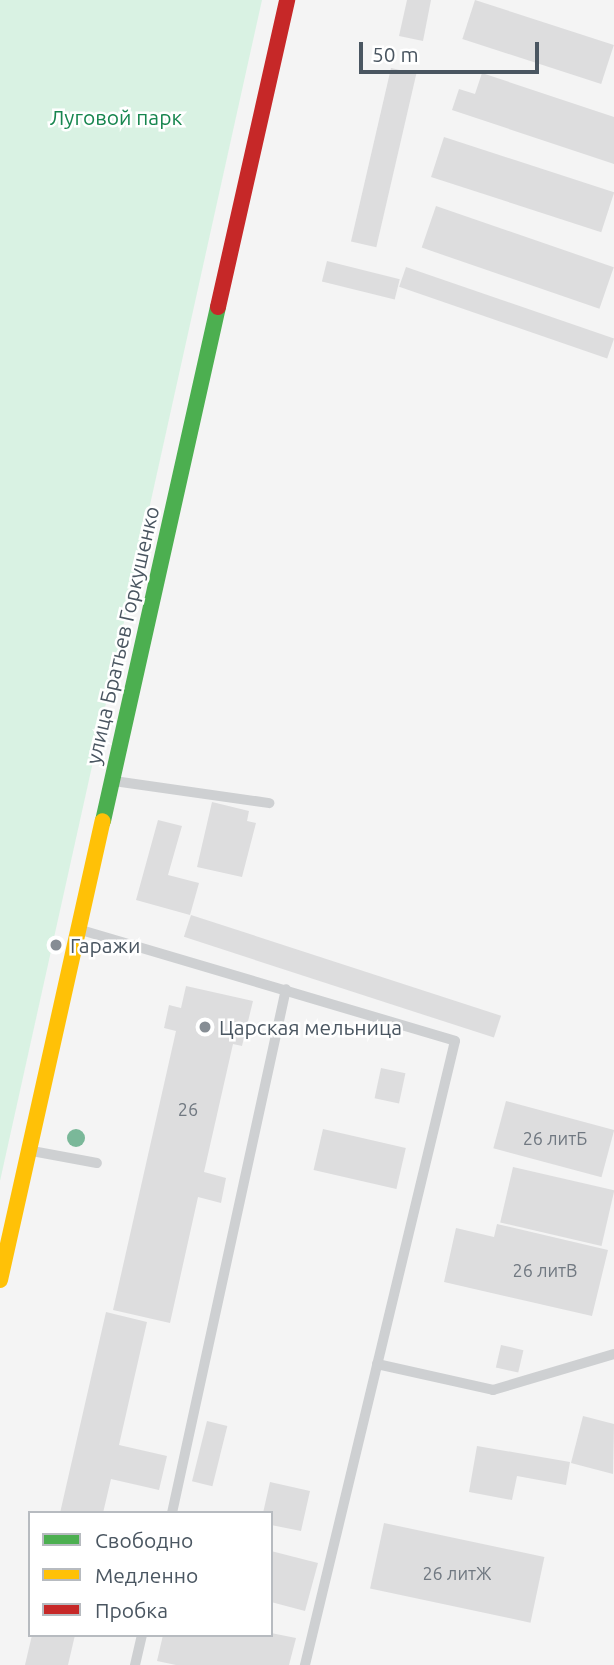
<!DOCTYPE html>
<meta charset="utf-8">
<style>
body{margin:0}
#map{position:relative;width:614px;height:1665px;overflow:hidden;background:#f4f4f4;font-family:Ubuntu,sans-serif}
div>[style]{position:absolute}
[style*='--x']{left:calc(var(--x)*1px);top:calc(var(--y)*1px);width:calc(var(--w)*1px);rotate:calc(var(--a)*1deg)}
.green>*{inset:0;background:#d9f2e3}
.building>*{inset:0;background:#ddddde;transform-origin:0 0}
.lane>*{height:10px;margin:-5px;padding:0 5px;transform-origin:5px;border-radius:5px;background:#ced0d2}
.fast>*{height:16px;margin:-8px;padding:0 8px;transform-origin:8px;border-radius:8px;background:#4caf50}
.slow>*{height:16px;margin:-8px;padding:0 8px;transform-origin:8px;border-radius:8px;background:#ffc107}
.jam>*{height:16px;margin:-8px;padding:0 8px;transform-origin:8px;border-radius:8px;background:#c62828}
.trees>*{width:18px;height:18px;margin:-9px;border-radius:50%;background:#7ab899}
.dots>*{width:19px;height:19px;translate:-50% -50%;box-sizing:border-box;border:4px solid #fff;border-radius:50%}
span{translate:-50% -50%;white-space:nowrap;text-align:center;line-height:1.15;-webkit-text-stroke:5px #fff;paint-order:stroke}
.number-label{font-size:18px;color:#707881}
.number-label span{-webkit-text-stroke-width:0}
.park-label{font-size:21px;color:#17864f}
.street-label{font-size:21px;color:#4a5661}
.poi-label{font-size:21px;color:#4a5661}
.left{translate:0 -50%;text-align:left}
.legend{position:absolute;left:28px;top:1511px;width:245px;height:126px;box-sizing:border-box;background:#fff;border:2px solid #b7bbc0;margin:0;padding:9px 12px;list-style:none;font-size:21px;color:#4a5661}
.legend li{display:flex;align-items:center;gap:14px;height:35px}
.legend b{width:35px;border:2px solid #b7bbc0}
.scale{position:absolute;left:359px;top:42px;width:180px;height:32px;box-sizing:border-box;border:4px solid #4a5661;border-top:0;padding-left:9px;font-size:21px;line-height:24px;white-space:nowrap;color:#4a5661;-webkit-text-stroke:5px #fff;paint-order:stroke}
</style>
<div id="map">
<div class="green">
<div style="clip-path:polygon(0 0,262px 0,0 1181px)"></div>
</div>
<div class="building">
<div style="clip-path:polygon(407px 0,431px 0,423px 41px,399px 36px)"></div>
<div style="left:475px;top:0;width:146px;height:41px;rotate:18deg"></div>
<div style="left:391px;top:68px;width:26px;height:178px;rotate:13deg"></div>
<div style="clip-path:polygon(482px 73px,614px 117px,614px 164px,452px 110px,459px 89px,475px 94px)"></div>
<div style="left:444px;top:137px;width:179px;height:42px;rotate:18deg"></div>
<div style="left:436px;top:206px;width:188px;height:44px;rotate:19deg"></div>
<div style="left:327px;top:261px;width:75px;height:21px;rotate:14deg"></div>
<div style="left:406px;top:267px;width:220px;height:21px;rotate:19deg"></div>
<div style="clip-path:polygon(212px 802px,249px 811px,247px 821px,256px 823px,242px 877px,197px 867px)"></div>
<div style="clip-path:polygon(158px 820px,182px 826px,168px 875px,199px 883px,190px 915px,136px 900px)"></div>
<div style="left:191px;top:915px;width:326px;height:23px;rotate:18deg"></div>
<div style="clip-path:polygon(186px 986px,253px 1001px,242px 1046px,233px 1044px,204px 1172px,226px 1178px,221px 1203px,198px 1197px,170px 1323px,113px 1310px,176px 1031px,164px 1028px,169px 1005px,181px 1008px)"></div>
<div style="left:381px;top:1068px;width:25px;height:31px;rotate:12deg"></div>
<div style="left:506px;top:1101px;width:112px;height:49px;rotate:15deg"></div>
<div style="left:323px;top:1129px;width:85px;height:42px;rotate:13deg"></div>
<div style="left:513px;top:1167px;width:104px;height:57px;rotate:13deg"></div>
<div style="clip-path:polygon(497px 1224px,608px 1250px,592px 1316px,444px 1282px,456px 1228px,494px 1237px)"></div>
<div style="clip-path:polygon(106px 1312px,147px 1322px,119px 1445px,167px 1456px,159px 1490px,111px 1479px,103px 1513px,60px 1513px)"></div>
<div style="left:501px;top:1345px;width:23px;height:23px;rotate:13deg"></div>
<div style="clip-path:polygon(583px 1416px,614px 1424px,613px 1474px,571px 1463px)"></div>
<div style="left:207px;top:1421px;width:21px;height:62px;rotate:14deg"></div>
<div style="clip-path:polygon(477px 1446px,570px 1462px,566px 1485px,517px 1476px,512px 1500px,469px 1492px)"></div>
<div style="clip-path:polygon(270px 1482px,310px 1491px,301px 1531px,271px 1525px,271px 1513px,263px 1513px)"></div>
<div style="left:384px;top:1523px;width:164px;height:67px;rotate:12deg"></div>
<div style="clip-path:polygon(271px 1551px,318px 1563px,305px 1611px,271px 1602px)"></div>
<div style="clip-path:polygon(271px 1633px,296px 1638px,289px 1665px,176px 1665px,157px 1661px,163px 1635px)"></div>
<div style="clip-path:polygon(32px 1635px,75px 1635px,68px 1665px,25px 1665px)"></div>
</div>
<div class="lane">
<div style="--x:114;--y:781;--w:157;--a:8.1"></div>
<div style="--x:81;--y:930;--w:390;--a:16.5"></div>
<div style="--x:455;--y:1041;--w:642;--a:103.52"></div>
<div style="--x:32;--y:1151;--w:66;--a:10.5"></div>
<div style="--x:377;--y:1364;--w:119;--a:12.6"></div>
<div style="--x:493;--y:1390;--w:126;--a:-16.6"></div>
<div style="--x:172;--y:1513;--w:536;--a:-77.73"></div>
<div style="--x:135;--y:1665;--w:31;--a:-77"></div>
</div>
<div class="fast">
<div style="--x:103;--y:821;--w:527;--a:-77.39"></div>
</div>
<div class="slow">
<div style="--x:0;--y:1280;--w:470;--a:-77.4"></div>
</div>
<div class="jam">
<div style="--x:218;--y:307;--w:315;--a:-77.3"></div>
</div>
<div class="trees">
<div style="left:76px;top:1138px"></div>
</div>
<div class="dots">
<div style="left:56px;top:945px;background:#868d94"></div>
<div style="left:205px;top:1027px;background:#868d94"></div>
</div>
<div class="number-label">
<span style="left:188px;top:1109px">26</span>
<span style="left:555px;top:1138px">26 литБ</span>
<span style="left:545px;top:1270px">26 литВ</span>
<span style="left:457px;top:1573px">26 литЖ</span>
</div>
<div class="park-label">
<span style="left:116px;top:117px">Луговой парк</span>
</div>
<div class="street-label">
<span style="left:122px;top:635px;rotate:-77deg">улица Братьев Горкушенко</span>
</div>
<div class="poi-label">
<span class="left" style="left:70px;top:945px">Гаражи</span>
<span class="left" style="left:219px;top:1027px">Царская мельница</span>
</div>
<ul class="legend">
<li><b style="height:9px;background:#4caf50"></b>Свободно</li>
<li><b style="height:9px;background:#ffc107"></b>Медленно</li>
<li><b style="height:9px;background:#c62828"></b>Пробка</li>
</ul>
<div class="scale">50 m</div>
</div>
